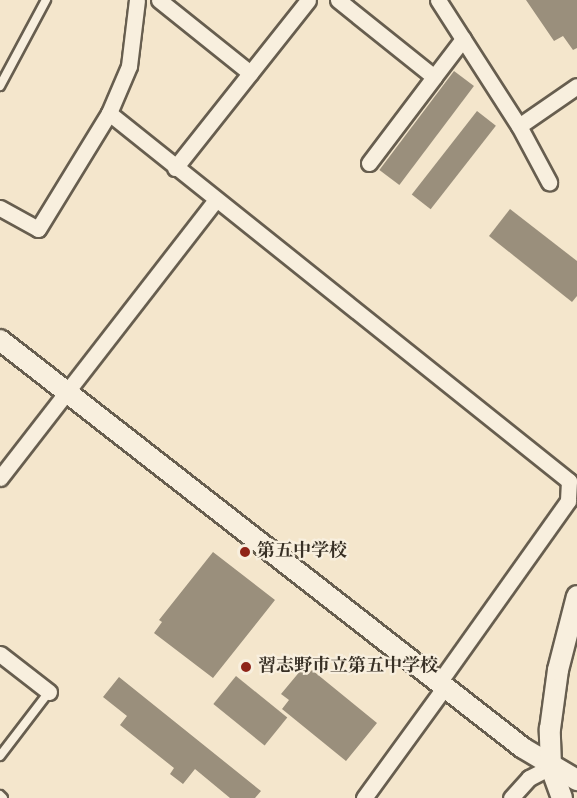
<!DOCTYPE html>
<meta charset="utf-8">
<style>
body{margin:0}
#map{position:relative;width:577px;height:798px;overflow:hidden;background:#f4e6cc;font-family:"Sorts Mill Goudy","Noto Serif JP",serif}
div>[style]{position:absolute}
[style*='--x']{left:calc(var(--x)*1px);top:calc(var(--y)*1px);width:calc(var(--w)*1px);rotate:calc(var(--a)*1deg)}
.building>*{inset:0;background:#9a8f7c;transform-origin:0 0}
.roads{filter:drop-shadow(2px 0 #675e4f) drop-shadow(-2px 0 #675e4f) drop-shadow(0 2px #675e4f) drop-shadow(0 -2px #675e4f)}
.service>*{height:8px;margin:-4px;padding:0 4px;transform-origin:4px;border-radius:4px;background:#f8efde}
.minor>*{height:15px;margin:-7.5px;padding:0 7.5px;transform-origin:7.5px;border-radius:7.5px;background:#f8efde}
.tertiary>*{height:20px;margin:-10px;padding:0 10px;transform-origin:10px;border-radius:10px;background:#f8efde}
.dots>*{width:16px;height:16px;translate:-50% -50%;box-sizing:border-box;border:3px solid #f8efde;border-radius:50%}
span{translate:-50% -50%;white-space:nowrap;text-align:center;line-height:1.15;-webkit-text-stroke:4.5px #f8efde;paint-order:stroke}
.poi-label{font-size:18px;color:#383025;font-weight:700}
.left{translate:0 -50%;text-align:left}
</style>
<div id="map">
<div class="building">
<div style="clip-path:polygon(526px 0,577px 0,577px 48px,573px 50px,563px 36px,554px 41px)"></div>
<div style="left:454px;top:71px;width:25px;height:124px;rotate:37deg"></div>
<div style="left:477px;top:111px;width:24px;height:106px;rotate:38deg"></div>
<div style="clip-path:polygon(510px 209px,577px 261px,577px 296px,572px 302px,489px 236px)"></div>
<div style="clip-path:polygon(213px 552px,275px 600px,213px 678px,154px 633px,162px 622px,159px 620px)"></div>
<div style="clip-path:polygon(301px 670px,307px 675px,312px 670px,377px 723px,346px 761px,282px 709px,289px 700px,281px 694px)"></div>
<div style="left:236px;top:676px;width:66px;height:36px;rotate:39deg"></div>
<div style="clip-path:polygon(119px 677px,261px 791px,255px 798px,230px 798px,195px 769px,183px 784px,170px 774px,174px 768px,120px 725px,127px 716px,103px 697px)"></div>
</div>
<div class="roads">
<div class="service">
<div style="--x:0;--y:86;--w:98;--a:-61.9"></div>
<div style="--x:0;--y:756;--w:81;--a:-52.6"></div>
<div style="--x:0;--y:795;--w:4;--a:45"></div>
</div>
<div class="minor">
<div style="--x:159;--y:0;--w:117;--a:38.7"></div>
<div style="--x:338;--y:0;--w:123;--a:38.7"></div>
<div style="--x:434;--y:77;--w:48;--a:-52.7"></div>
<div style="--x:438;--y:0;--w:150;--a:57.3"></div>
<div style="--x:519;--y:126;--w:70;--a:-34.6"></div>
<div style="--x:109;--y:113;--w:589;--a:38.66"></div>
<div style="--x:569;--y:481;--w:20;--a:93"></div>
<div style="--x:568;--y:501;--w:224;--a:125.4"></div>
<div style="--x:519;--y:126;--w:64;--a:61.8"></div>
<div style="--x:369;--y:163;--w:108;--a:-52.9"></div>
<div style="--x:175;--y:168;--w:214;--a:-51.6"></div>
<div style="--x:0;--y:208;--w:43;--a:28.9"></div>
<div style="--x:38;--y:229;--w:136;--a:-58.5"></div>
<div style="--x:109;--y:113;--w:51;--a:-66.9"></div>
<div style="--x:129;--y:66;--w:66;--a:-83.1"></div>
<div style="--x:0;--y:478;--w:351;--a:-52.2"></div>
<div style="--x:0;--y:654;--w:62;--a:37.8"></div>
<div style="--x:364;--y:798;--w:136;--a:-54"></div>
<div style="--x:511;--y:798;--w:27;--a:-48"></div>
<div style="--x:529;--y:778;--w:25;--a:-27"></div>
</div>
<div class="tertiary">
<div style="--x:0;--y:340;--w:663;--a:37.96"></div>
<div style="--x:523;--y:748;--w:63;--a:30.7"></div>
<div style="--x:562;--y:798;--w:33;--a:-110"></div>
<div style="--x:551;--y:767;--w:38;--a:-92"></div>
<div style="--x:550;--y:729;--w:60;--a:-82.3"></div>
<div style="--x:558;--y:670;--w:76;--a:-75.6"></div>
</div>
</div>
<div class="dots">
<div style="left:245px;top:552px;background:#8f2418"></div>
<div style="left:246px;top:667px;background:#8f2418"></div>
</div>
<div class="poi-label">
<span class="left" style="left:257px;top:552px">第五中学校</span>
<span class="left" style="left:258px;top:667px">習志野市立第五中学校</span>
</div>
</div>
